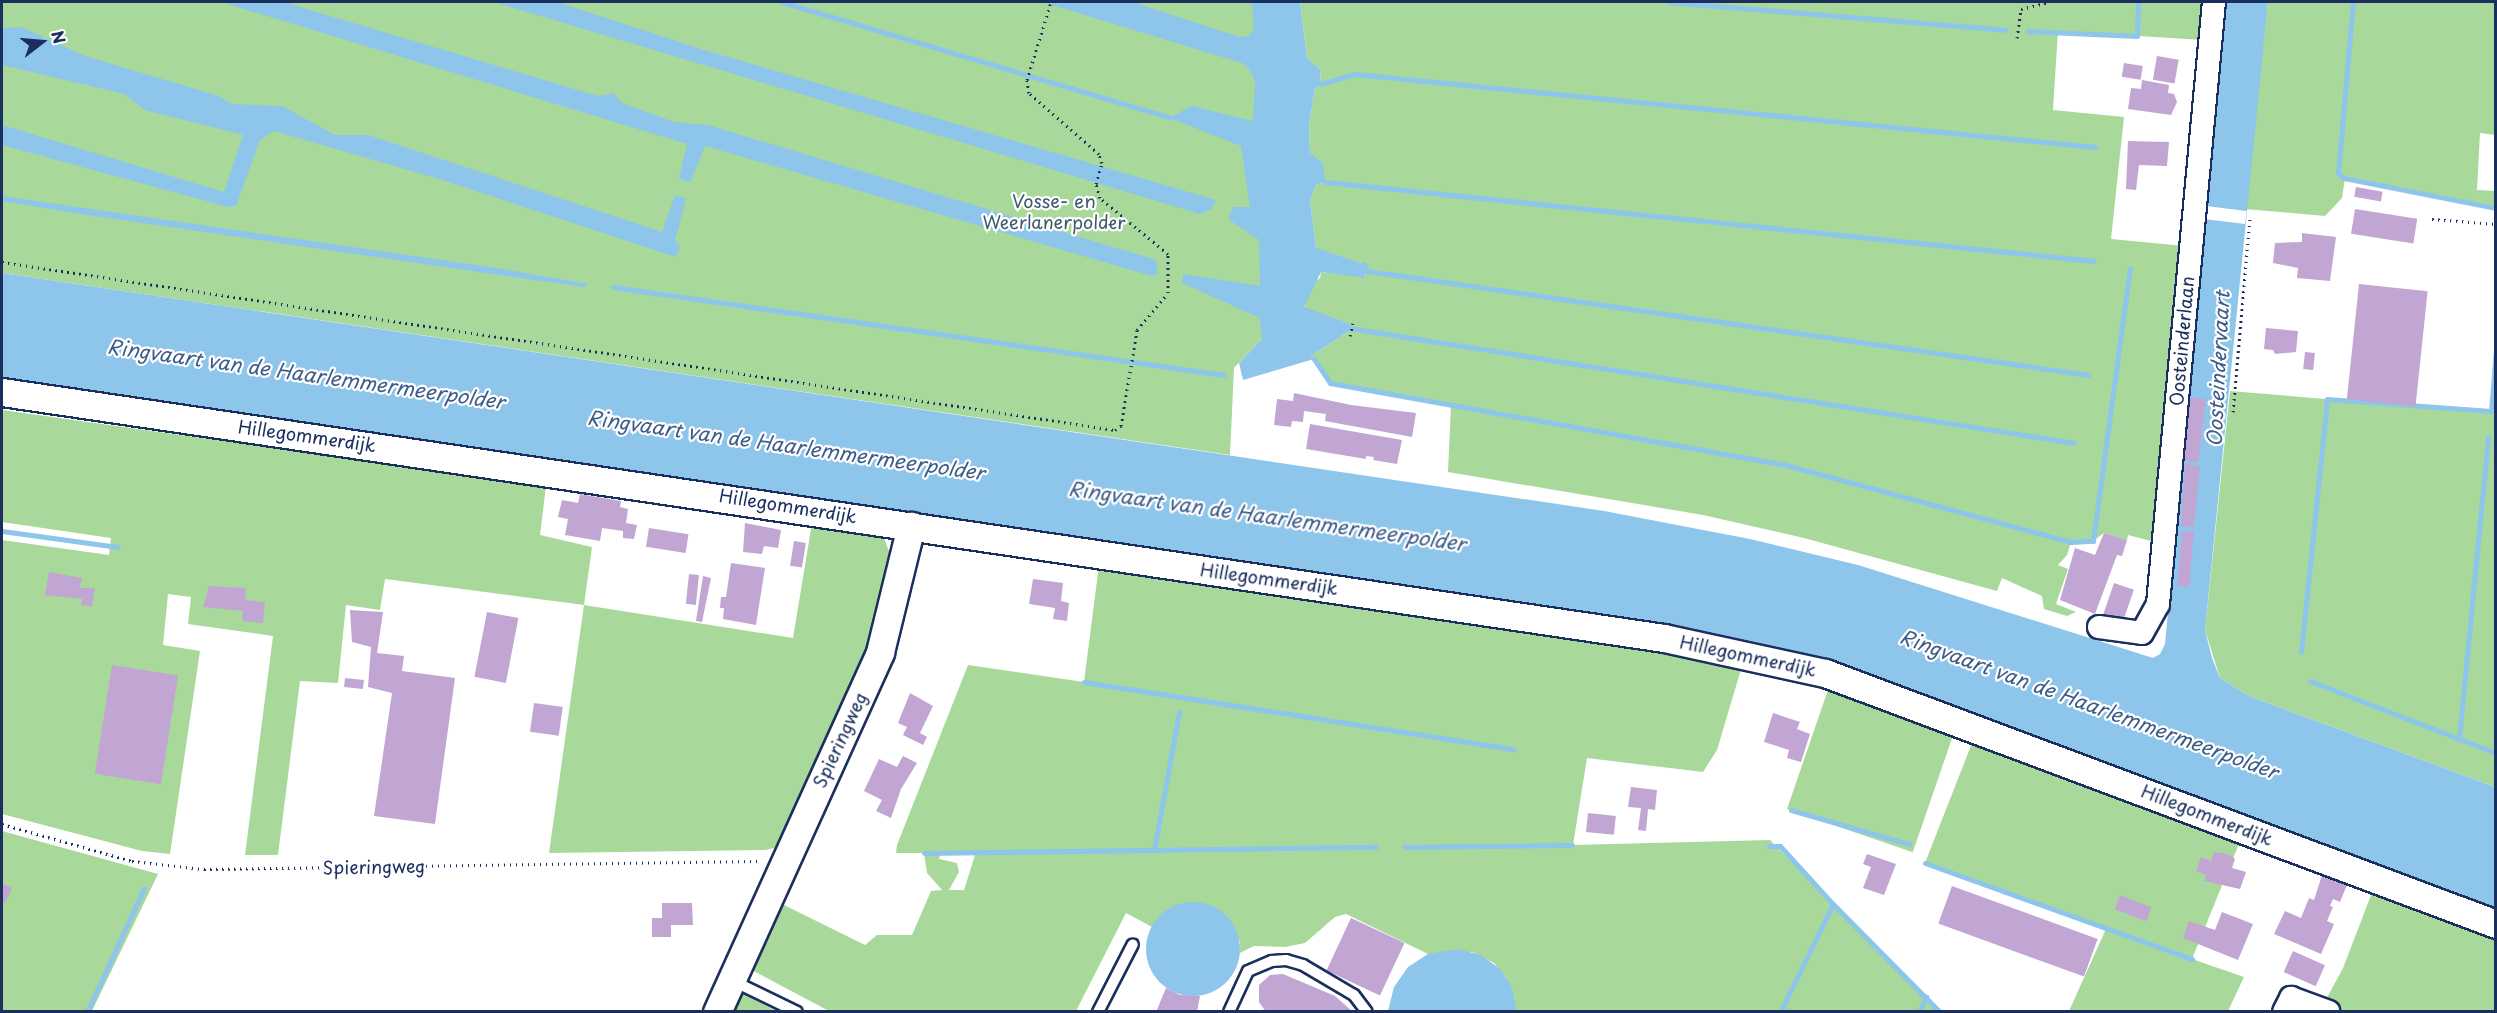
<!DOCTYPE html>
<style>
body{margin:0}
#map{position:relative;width:2497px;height:1013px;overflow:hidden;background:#fff;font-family:"Playpen Sans",sans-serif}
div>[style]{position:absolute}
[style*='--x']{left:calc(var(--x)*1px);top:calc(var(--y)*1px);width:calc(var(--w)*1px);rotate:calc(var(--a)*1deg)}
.green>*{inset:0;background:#a8d99a;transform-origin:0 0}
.water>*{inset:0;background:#8dc5eb}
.round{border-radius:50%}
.pier>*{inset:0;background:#fff;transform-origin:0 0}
.stream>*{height:5px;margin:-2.5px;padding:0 2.5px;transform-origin:2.5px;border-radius:2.5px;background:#8dc5eb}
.building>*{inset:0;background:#c1a6d3;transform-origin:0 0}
.path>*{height:3px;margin-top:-1.5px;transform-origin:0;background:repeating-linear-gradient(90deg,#1b2f5e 0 1.5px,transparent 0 6px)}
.roads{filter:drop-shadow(2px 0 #1b2f5e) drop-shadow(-2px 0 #1b2f5e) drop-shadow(0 2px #1b2f5e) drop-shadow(0 -2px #1b2f5e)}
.service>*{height:10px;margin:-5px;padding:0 5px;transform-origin:5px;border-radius:5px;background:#fff}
.minor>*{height:22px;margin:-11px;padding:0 11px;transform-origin:11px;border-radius:11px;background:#fff}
.tertiary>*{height:27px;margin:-13.5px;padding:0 13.5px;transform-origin:13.5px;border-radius:13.5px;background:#fff}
span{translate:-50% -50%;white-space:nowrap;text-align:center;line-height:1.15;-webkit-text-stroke:4.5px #fff;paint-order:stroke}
.park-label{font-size:18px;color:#3e5a6d}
.street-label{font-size:18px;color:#1b2f5e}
.water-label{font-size:20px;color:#3d5c88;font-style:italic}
.frame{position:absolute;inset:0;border:3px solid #1b2f5e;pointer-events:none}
.north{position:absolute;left:12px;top:12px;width:60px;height:60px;-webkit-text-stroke:4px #fff;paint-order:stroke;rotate:74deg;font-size:16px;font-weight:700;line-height:24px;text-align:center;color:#1b2f5e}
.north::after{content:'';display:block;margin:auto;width:21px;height:27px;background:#1b2f5e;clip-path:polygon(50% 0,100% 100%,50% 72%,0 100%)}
</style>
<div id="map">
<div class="green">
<div style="clip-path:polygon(2px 2px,1282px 2px,1262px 339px,1234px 368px,1230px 455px,2px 273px)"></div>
<div style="clip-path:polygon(1300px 2px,2206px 2px,2203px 40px,2058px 31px,2053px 110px,2124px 117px,2111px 239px,2184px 246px,2155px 542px,2128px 535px,2127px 540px,2104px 533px,2093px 541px,2071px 542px,2067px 555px,2058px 565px,2068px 569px,2056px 604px,2076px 612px,2067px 616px,2044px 609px,2042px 596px,2002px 578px,1997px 591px,1804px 538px,1703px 515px,1448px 472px,1451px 405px,1330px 383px,1311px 356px,1349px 331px,1350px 325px,1304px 308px,1312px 284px,1320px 278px,1321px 272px,1366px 277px,1364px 264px,1316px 249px,1310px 200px,1316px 185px,1325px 182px,1310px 153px,1309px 124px,1315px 89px,1321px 84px,1320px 69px,1307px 58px)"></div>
<div style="clip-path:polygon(2268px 2px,2495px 2px,2495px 135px,2480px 133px,2477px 190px,2495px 191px,2495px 208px,2345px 178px,2342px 198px,2325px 216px,2245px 209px)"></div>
<div style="clip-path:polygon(2495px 361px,2495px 787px,2249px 696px,2220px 678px,2205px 630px,2230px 391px,2481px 412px,2491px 410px)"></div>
<div style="clip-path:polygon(2px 410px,546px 486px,540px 535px,592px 547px,584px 605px,793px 638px,812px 523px,882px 533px,892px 559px,867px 660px,778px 847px,766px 850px,549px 853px,584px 605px,385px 579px,380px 610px,346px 605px,338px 683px,300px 681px,278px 855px,245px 855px,273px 636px,188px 624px,191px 597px,168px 594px,163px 645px,200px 651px,170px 854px,142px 851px,2px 814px,2px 540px,109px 555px,111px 538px,2px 522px)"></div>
<div style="clip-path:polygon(evenodd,1099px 565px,1597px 638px,1742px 666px,1717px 750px,1703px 772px,1587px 758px,1573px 845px,1770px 840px,1940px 1011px,1517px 1011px,1506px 977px,1494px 963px,1472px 952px,1428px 954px,1346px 914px,1335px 917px,1305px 943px,1285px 947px,1254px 946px,1240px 953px,1240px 942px,1227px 917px,1200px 903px,1170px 908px,1152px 927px,1126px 913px,1076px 1011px,829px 1011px,748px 968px,780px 903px,865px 945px,877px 935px,912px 935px,931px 891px,942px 890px,927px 873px,924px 853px,896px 853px,897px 845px,968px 665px,1084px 682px,1099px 565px,976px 852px,964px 890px,949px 890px,959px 872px,957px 863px,939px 859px,941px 853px,976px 852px)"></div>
<div style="left:1829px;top:687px;width:133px;height:129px;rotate:19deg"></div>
<div style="clip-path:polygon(1974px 738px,2241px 839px,2192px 959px,2244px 977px,2228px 1011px,2069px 1011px,2106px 929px,1925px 863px)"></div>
<div style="clip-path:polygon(2px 831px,158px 874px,92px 1011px,2px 1011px)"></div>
<div style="clip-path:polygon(2373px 890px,2495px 937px,2495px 1011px,2342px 1012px,2323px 1005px,2343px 968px)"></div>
<div style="clip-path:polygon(737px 991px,776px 1011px,728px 1012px)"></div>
</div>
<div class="water">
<div style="clip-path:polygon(221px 2px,283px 2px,598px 96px,613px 93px,622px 103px,674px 122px,708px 125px,1156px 260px,1158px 274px,1152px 276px,705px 146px,690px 183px,679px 178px,687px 144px)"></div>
<div style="clip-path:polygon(494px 2px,557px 2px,704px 50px,1216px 200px,1212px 209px,1200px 214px)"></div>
<div style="clip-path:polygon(1042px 2px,1132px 2px,1240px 37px,1249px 36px,1254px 29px,1252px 2px,1300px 2px,1307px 58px,1320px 69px,1321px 84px,1315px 89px,1309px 124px,1310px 153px,1323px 163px,1325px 182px,1316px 185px,1310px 200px,1316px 248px,1364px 264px,1366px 278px,1321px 272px,1304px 307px,1350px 324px,1349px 331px,1311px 356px,1314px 359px,1243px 380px,1239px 363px,1262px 339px,1260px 318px,1182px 283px,1183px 274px,1260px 286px,1259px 240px,1228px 219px,1233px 207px,1250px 207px,1241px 146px,1170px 118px,1191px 106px,1253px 121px,1255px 80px,1250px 71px,1242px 63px)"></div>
<div style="clip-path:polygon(2225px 2px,2268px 2px,2205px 630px,2212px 658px,2220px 678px,2249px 696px,2495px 787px,2495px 908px,1848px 671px,2px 381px,2px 273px,1604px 511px,1750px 539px,1858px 565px,2153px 658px,2160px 654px,2165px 644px)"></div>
<div style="clip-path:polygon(21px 27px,85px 56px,219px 96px,232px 104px,282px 106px,335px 135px,368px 135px,662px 232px,675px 195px,686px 199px,675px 241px,680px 245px,676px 257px,439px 179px,274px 131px,260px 140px,236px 206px,228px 207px,2px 145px,2px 125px,224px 192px,243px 135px,145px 110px,124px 94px,2px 65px,2px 28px)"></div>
<div style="clip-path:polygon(2px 196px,503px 269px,588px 284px,585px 287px,555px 283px,87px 215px,2px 201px)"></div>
<div class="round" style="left:1146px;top:902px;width:94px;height:94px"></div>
<div style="clip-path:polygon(1458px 949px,1481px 955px,1500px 969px,1511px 985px,1517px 1011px,1388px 1011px,1394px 987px,1408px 967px,1428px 954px)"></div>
</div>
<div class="pier">
<div style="left:2206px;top:206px;width:41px;height:13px;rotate:7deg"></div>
</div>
<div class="stream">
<div style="--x:782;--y:2;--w:405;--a:16.6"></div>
<div style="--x:1668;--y:2;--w:339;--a:4.7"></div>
<div style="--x:2353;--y:2;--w:172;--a:95"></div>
<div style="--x:2338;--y:173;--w:8;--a:40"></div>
<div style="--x:2344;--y:178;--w:155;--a:11.2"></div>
<div style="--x:2027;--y:31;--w:110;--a:2.6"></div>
<div style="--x:2137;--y:36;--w:34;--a:-88"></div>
<div style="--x:1321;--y:84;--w:34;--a:-17"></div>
<div style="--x:1354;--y:74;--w:745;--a:5.63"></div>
<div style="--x:1325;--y:182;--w:773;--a:5.87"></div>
<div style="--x:1364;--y:264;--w:8;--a:67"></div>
<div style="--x:1367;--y:271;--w:729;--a:8.2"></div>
<div style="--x:613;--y:287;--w:617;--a:8.2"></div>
<div style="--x:1349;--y:328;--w:734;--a:9.01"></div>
<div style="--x:1314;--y:359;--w:29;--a:56"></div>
<div style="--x:1330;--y:383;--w:459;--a:10.2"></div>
<div style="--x:1782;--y:464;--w:299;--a:15.1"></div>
<div style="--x:2071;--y:542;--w:22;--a:-3"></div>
<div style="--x:2093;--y:541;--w:275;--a:-82.3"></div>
<div style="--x:2;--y:531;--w:117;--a:7.9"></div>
<div style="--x:2301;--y:652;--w:254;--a:-84.1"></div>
<div style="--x:2327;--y:399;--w:164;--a:4.2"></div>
<div style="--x:2491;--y:411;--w:61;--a:-85.3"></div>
<div style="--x:2310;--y:681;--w:199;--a:21.2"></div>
<div style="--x:1084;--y:682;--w:435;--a:8.9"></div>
<div style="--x:2459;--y:739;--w:304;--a:-84.5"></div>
<div style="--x:1791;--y:810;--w:123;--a:16.1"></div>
<div style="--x:1769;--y:846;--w:11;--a:0"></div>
<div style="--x:1780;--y:846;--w:79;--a:47.6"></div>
<div style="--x:1833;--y:904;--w:120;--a:116.1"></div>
<div style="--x:1404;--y:847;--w:168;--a:-0.7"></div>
<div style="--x:1154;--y:850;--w:140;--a:-79.7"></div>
<div style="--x:924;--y:853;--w:452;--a:-0.8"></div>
<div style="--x:1925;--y:863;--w:284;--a:19.8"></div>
<div style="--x:1833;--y:904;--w:152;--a:45.3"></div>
<div style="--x:87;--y:1012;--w:136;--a:-65.3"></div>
<div style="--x:1919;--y:1012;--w:17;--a:-65"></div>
</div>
<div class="building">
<div style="left:2157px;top:56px;width:22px;height:24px;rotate:10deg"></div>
<div style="left:2124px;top:63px;width:19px;height:14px;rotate:9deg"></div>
<div style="clip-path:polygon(2142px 80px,2169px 85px,2168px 93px,2174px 94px,2177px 102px,2171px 115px,2128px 109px,2131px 88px,2141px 89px)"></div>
<div style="clip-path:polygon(2128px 141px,2169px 142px,2167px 166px,2139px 165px,2136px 190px,2126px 189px)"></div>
<div style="left:2356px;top:187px;width:27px;height:10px;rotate:10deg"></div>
<div style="left:2355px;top:209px;width:63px;height:25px;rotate:9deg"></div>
<div style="clip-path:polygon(2302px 233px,2336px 237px,2330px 281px,2297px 278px,2298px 268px,2273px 263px,2275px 243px,2302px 242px)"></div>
<div style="left:2359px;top:284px;width:69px;height:116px;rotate:6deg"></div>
<div style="clip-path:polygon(2266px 328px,2298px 331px,2296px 352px,2275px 354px,2273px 350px,2264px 349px)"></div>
<div style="left:2305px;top:352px;width:10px;height:17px;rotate:6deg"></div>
<div style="clip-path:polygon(1294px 393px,1351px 405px,1416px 413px,1412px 437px,1325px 421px,1326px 414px,1304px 411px,1303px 422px,1292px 421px,1291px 427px,1274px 425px,1277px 399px,1293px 401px)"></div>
<div style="left:2189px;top:397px;width:17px;height:64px;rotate:7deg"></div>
<div style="clip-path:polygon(1310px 424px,1402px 440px,1397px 464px,1373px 460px,1374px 457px,1366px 456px,1366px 459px,1306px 449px)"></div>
<div style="clip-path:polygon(2185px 464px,2200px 466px,2194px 527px,2181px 526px)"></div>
<div style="clip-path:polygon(580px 494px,621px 501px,620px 507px,628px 509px,626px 523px,637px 525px,634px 539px,623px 538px,623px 531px,602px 528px,600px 541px,565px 535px,568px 519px,558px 517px,562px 500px,578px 503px)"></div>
<div style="clip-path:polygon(745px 523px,781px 530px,778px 548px,764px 546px,762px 554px,743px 552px)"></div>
<div style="left:649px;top:528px;width:40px;height:19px;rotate:9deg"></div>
<div style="left:2182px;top:531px;width:12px;height:55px;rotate:5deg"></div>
<div style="clip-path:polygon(2104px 533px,2127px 540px,2122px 556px,2117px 555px,2095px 614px,2060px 600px,2075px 548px,2095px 555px)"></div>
<div style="left:794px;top:541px;width:12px;height:25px;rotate:9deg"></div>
<div style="clip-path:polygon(731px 563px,765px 568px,756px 625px,723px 619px,724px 608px,720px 608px,721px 597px,726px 597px)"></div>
<div style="clip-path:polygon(49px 572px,82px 578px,80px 588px,95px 588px,92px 607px,81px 605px,82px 599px,45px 595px)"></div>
<div style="left:689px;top:574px;width:10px;height:30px;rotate:6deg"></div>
<div style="clip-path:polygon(703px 576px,711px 578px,702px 622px,696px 621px)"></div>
<div style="clip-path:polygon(1033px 579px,1063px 583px,1061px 601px,1069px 603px,1067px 621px,1053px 619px,1055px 608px,1029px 604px)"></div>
<div style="left:2114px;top:583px;width:21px;height:34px;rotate:19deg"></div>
<div style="clip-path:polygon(209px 586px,246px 588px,245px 600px,265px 602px,263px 623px,242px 621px,243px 611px,203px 607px)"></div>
<div style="clip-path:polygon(350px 610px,383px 612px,377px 653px,404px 656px,402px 671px,455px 678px,435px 824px,374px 816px,392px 693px,368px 687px,371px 647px,352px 642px)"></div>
<div style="left:487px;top:612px;width:32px;height:66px;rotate:11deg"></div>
<div style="left:112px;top:665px;width:67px;height:110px;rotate:9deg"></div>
<div style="left:345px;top:678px;width:19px;height:9px;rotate:6deg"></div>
<div style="clip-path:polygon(910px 693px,933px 706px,920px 733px,927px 737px,923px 745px,903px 735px,907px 727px,898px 723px)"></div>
<div style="left:534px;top:703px;width:29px;height:29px;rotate:8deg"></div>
<div style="clip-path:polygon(1773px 713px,1800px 722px,1797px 729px,1810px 734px,1801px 762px,1787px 758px,1789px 750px,1764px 742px)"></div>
<div style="clip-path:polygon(903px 756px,917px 763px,901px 789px,891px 818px,876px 811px,882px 800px,864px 791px,879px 759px,897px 767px)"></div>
<div style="clip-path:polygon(1631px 787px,1657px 790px,1655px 810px,1648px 809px,1646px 831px,1638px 830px,1641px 808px,1628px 807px)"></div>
<div style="left:1588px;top:813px;width:28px;height:19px;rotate:6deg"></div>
<div style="clip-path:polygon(2214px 852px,2228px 854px,2235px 859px,2232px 868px,2246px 872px,2240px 889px,2204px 881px,2206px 875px,2196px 871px,2201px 857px,2211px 861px)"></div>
<div style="clip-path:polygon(1867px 854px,1896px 864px,1884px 895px,1863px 888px,1871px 867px,1863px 864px)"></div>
<div style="clip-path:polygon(2322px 875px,2347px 885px,2340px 902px,2333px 899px,2330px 906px,2333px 907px,2327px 921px,2334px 924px,2321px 954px,2274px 934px,2285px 911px,2301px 918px,2309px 898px,2314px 900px)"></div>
<div style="clip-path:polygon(2px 883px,12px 888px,5px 903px,2px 901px)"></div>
<div style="left:1952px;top:886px;width:155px;height:40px;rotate:20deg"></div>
<div style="left:2120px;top:895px;width:34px;height:15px;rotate:21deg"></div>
<div style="clip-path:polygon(662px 903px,692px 903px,693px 925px,671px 925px,671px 937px,652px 937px,652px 918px,662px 918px)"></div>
<div style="clip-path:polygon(2222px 912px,2253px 924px,2238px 960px,2183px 938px,2189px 921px,2215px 930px)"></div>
<div style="left:1351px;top:918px;width:59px;height:58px;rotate:25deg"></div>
<div style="left:2293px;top:951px;width:35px;height:23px;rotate:24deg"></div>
<div style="clip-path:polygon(1283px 974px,1335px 996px,1353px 1012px,1266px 1012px,1259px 1002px,1259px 985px,1270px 975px)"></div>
<div style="clip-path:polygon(1166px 988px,1180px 995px,1200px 996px,1197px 1012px,1156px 1012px)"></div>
</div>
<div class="path">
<div style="--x:2017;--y:38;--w:29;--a:-82"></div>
<div style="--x:2021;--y:9;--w:29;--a:-14"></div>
<div style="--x:2432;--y:219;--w:64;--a:4.5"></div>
<div style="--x:2;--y:262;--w:1126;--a:8.58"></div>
<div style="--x:1115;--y:430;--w:7;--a:-34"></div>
<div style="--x:1121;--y:426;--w:97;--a:-80.5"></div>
<div style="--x:1137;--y:330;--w:48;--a:-50"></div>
<div style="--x:1168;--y:293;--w:39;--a:-90"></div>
<div style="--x:1168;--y:254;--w:88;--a:-140.5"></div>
<div style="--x:1100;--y:198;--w:15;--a:-106"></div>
<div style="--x:1096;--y:184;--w:22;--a:-74"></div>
<div style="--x:1102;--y:163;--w:9;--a:-108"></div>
<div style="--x:1099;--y:154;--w:93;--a:-138.9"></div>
<div style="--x:1029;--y:93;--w:13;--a:-99"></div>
<div style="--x:1027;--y:80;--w:82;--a:-72.9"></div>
<div style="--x:1350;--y:336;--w:13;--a:-77"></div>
<div style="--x:2233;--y:412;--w:196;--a:-85"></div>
<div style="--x:2;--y:824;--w:135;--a:15.9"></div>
<div style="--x:132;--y:861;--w:72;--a:6.3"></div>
<div style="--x:204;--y:869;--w:555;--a:-0.83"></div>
</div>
<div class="roads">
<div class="service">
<div style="--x:731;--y:980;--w:73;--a:25.9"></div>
<div style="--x:1098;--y:1012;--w:76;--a:-62.8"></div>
<div style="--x:1229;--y:1012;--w:45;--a:-65.1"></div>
<div style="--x:1248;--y:971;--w:26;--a:-23"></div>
<div style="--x:1272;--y:961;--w:14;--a:-4"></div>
<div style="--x:1286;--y:960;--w:18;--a:16"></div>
<div style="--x:1303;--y:965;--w:59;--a:30.5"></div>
<div style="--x:1354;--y:995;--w:21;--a:53"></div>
</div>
<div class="minor">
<div style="--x:2099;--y:627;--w:43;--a:7.9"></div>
<div style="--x:2142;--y:633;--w:33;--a:-61"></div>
<div style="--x:2158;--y:604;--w:605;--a:-84.69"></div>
<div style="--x:2284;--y:1012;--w:16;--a:-63"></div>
<div style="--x:2291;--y:998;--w:40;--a:20.2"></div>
</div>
<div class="tertiary">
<div style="--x:2;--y:392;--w:1680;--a:8.42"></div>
<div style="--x:1664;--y:638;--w:165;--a:12.3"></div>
<div style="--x:1825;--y:673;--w:716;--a:20.51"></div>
<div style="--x:717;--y:1012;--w:395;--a:-65.6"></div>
<div style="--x:880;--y:652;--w:130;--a:-76.2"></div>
</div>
</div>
<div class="park-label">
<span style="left:1054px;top:212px">Vosse- en<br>Weerlanerpolder</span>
</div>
<div class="street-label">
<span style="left:2182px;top:341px;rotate:-85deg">Oosteinderlaan</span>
<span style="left:307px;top:436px;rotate:8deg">Hillegommerdijk</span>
<span style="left:788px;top:506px;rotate:9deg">Hillegommerdijk</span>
<span style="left:1269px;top:579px;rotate:8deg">Hillegommerdijk</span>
<span style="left:1748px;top:656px;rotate:12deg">Hillegommerdijk</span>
<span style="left:840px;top:740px;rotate:-65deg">Spieringweg</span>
<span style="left:2207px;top:815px;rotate:21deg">Hillegommerdijk</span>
<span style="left:374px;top:867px;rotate:-1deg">Spieringweg</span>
</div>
<div class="water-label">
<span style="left:2218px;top:369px;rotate:-87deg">Oosteindervaart</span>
<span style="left:306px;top:374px;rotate:8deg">Ringvaart van de Haarlemmermeerpolder</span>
<span style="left:786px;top:445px;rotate:8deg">Ringvaart van de Haarlemmermeerpolder</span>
<span style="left:1267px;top:516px;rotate:8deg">Ringvaart van de Haarlemmermeerpolder</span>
<span style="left:2089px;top:704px;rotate:20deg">Ringvaart van de Haarlemmermeerpolder</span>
</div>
<div class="frame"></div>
<div class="north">N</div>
</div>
